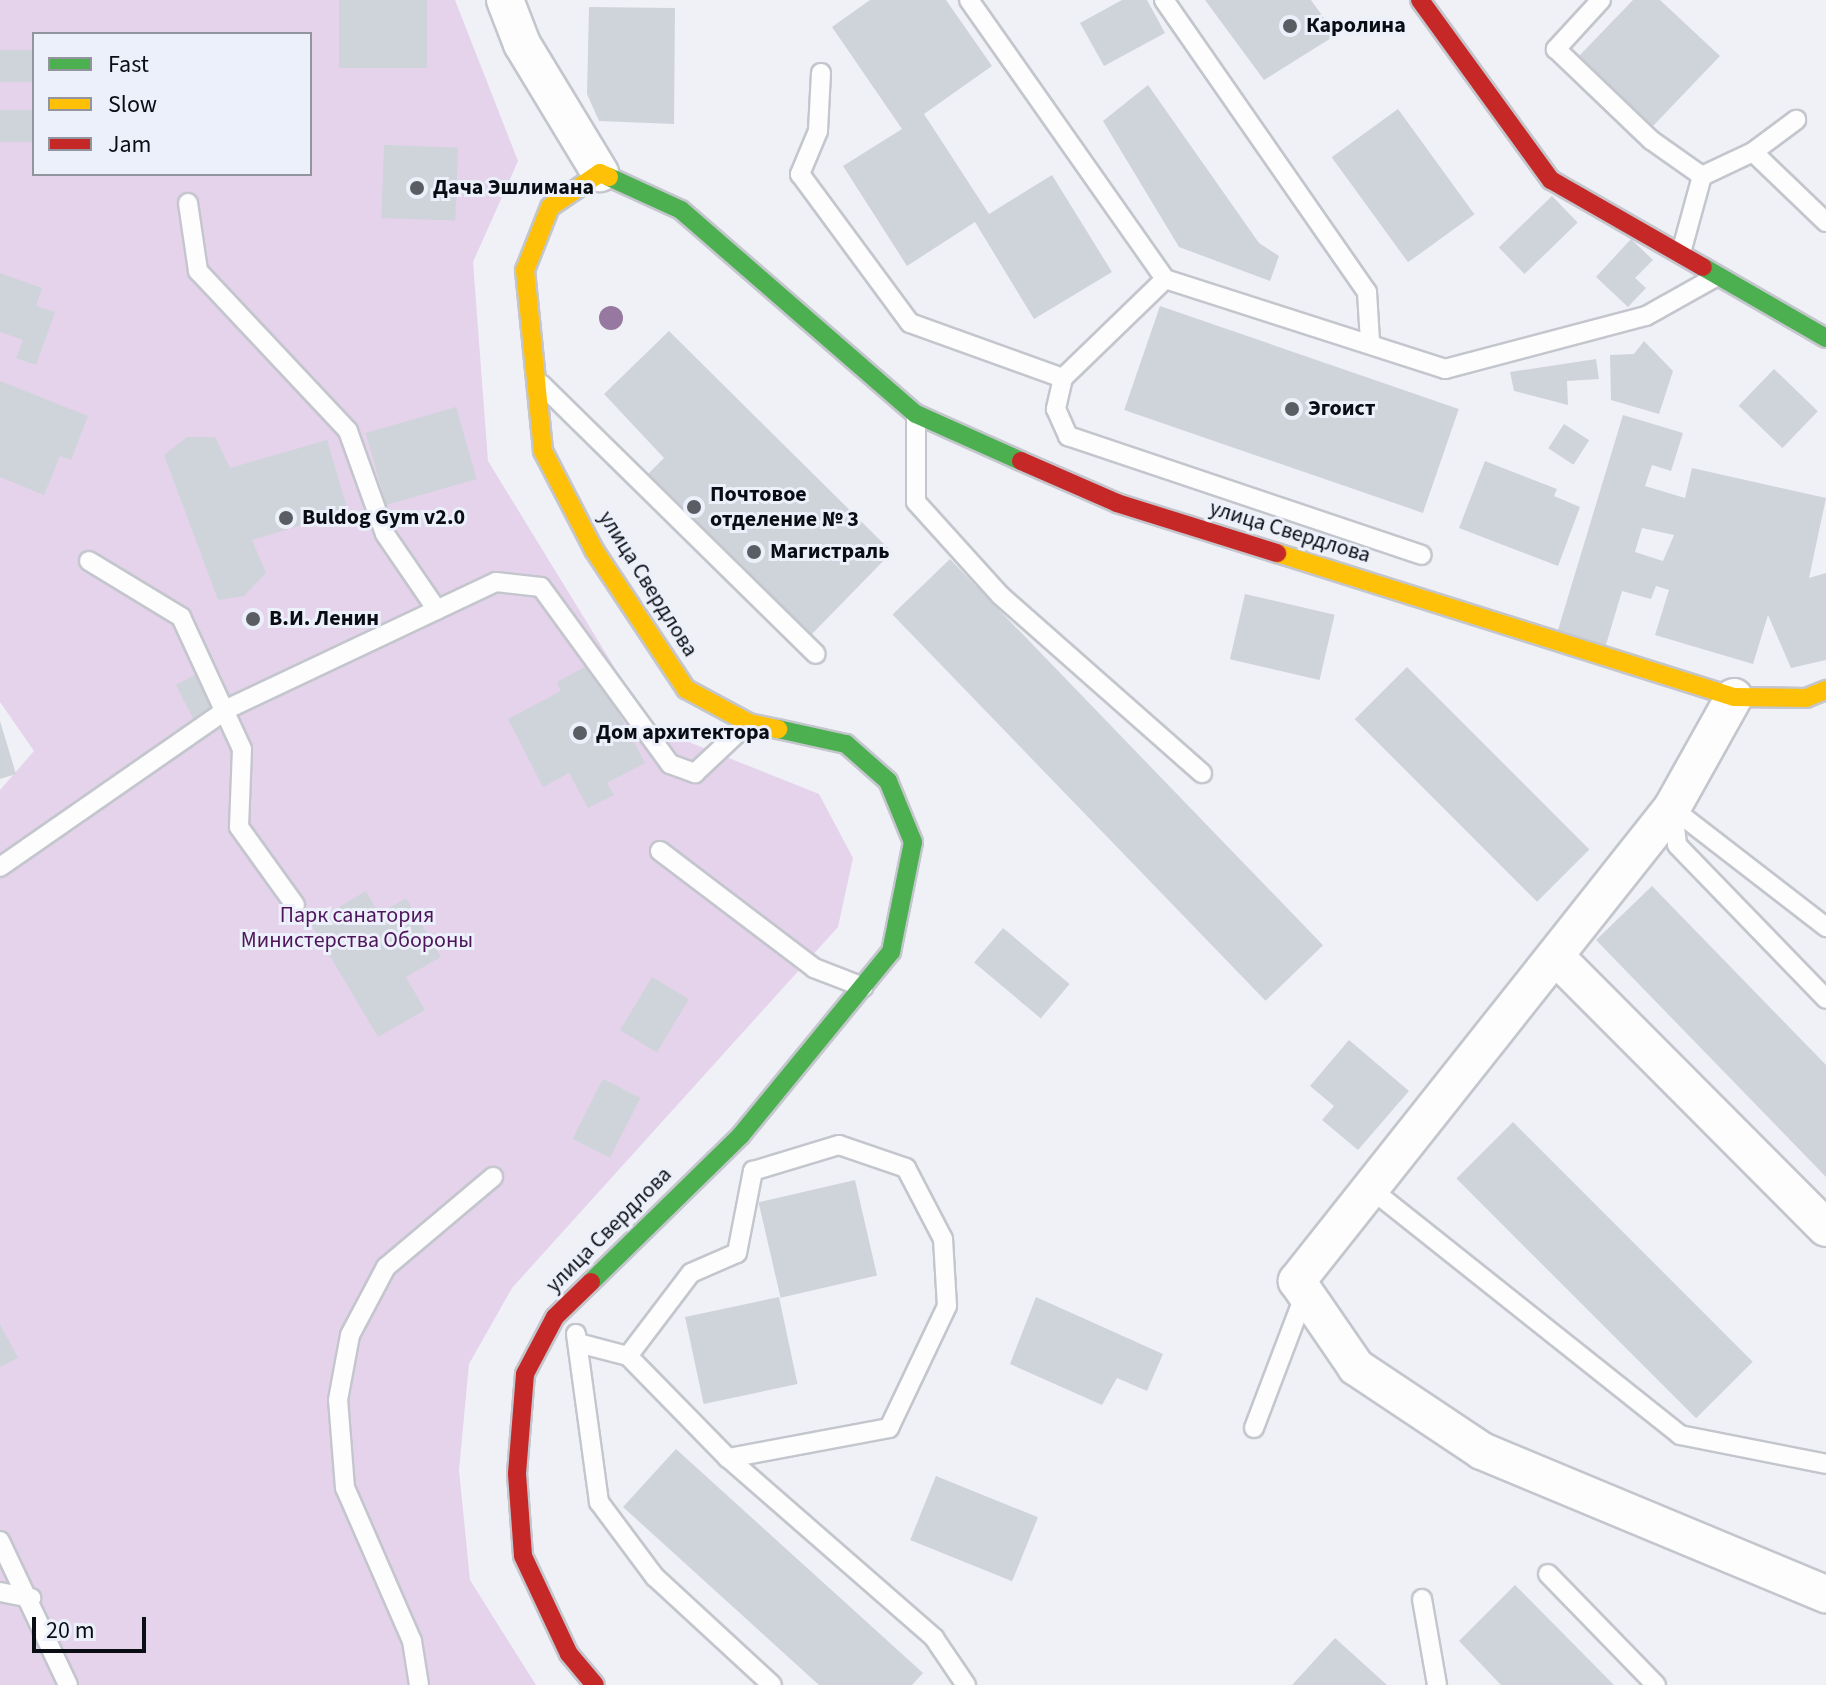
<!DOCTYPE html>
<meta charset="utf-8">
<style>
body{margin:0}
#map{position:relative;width:1826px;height:1685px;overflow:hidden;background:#f0f1f6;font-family:"Source Sans 3",sans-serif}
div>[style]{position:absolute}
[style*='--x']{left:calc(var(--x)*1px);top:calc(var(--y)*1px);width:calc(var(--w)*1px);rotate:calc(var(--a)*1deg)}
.green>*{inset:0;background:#e4d3eb}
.building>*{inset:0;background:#cfd4da;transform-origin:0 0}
.roads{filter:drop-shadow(2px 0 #c4c6cd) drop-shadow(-2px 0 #c4c6cd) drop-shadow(0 2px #c4c6cd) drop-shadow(0 -2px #c4c6cd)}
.lane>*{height:18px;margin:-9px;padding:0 9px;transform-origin:9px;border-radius:9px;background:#fdfdfe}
.street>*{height:36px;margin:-18px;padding:0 18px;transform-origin:18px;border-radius:18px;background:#fdfdfe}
.fast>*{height:18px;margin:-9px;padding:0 9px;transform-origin:9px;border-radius:9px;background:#4caf50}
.slow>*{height:18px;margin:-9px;padding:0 9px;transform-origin:9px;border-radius:9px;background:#ffc107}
.jam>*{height:18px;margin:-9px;padding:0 9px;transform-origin:9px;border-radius:9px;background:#c62828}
.trees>*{width:24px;height:24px;margin:-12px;border-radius:50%;background:#9778a0}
.dots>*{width:22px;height:22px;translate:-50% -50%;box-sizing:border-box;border:4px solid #ecf0fa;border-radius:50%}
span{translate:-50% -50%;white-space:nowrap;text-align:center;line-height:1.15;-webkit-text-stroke:6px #ecf0fa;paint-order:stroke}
.poi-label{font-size:22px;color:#0b0d15;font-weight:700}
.left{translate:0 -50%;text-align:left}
.street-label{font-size:22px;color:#0b0d15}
.park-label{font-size:22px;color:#4e155a}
.legend{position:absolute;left:32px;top:32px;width:280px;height:144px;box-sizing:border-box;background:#ecf0fa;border:2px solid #92959e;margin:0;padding:10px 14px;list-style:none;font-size:24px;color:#0b0d15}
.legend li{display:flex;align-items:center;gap:16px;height:40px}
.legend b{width:40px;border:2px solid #92959e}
.scale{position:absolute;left:32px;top:1617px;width:114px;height:36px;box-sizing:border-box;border:4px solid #0b0d15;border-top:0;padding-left:10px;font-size:24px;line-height:28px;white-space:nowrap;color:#0b0d15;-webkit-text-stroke:6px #ecf0fa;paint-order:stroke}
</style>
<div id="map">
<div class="green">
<div style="clip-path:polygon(evenodd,0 0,455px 0,518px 161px,473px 262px,488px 461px,651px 727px,819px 794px,853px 858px,838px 927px,512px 1288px,469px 1364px,459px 1470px,470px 1580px,536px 1685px,0 1685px,0 790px,34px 751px,0 702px,0 0,34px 34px,310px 34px,310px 174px,34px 174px,34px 34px)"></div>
</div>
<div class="building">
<div style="left:339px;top:0;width:88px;height:68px"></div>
<div style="clip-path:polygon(870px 0,946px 0,992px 66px,924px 114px,989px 214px,1052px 175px,1112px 272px,1034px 319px,975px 222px,907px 266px,843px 166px,902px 129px,832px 27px)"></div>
<div style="clip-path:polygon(1122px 0,1147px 0,1165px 33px,1104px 66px,1080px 23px)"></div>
<div style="clip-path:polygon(1205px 0,1311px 0,1336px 35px,1264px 80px)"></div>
<div style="clip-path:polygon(1633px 0,1660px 0,1720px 56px,1653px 126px,1579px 56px)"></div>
<div style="clip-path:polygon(589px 7px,675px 8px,674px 124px,599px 121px,587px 94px)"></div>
<div style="left:34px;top:50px;width:32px;height:34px;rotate:90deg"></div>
<div style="clip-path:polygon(1148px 85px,1259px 243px,1279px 256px,1270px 281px,1179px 247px,1103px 121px)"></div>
<div style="left:1398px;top:109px;width:130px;height:82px;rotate:54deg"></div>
<div style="left:34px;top:110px;width:32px;height:34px;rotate:90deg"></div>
<div style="left:384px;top:145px;width:74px;height:73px;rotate:2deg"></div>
<div style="left:1552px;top:196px;width:37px;height:74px;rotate:46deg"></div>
<div style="clip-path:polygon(1631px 239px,1653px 260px,1635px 278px,1646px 288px,1628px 307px,1596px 277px)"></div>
<div style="clip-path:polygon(0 273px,42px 288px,36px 306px,55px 312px,36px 365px,16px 358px,23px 340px,0 332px)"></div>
<div style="left:1160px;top:306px;width:316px;height:110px;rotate:19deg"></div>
<div style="clip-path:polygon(669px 331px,892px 552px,812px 634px,645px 477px,664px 458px,604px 394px)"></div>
<div style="clip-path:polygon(1644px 341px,1673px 371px,1659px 414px,1611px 400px,1610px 355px,1634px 354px)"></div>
<div style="clip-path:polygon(1596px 359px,1599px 379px,1567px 381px,1568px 405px,1514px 391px,1510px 372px)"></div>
<div style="left:1774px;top:369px;width:61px;height:51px;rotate:44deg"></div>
<div style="clip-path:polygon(0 381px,88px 416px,71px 460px,60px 456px,44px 495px,0 477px)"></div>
<div style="left:456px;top:407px;width:75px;height:94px;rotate:74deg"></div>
<div style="clip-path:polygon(evenodd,1623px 415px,1683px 433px,1671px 471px,1652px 465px,1645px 486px,1685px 498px,1692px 468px,1826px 498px,1809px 578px,1826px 573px,1826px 660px,1791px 668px,1768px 615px,1753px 664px,1655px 635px,1669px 590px,1656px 586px,1651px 599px,1622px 591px,1606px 645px,1558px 630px,1623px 415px,1642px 528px,1674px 535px,1663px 561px,1635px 552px,1642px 528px)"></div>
<div style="left:1564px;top:424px;width:30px;height:29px;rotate:33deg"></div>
<div style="clip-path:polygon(187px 437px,215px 437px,230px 468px,327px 440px,348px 511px,252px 540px,266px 573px,244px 596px,218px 600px,164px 455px)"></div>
<div style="clip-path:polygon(1485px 461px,1557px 489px,1554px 496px,1580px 507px,1558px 566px,1459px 528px)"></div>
<div style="left:950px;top:559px;width:537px;height:80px;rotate:46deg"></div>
<div style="left:1245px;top:594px;width:92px;height:67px;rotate:13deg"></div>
<div style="clip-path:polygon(592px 663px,645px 763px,607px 783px,614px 795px,588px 808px,569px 773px,543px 787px,508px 719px,561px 691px,557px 682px)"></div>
<div style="left:1407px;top:667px;width:258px;height:74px;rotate:45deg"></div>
<div style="left:199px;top:673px;width:42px;height:26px;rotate:63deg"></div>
<div style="clip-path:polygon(0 721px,16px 774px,0 779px)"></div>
<div style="clip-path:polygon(1652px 886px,1826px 1065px,1826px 1177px,1596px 940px)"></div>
<div style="clip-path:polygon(366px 891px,379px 914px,406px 898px,441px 957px,406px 977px,425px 1010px,378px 1037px,311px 924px)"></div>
<div style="left:1003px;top:928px;width:87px;height:45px;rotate:40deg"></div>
<div style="left:652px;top:977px;width:43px;height:62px;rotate:31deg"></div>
<div style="clip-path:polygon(1349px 1040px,1409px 1091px,1358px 1150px,1322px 1120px,1334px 1106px,1310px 1086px)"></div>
<div style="left:603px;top:1079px;width:42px;height:67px;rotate:27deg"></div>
<div style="left:1513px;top:1122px;width:339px;height:80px;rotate:45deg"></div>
<div style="left:855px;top:1180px;width:98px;height:99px;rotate:77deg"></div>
<div style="left:779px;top:1297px;width:89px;height:96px;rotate:78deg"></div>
<div style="clip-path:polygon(1036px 1297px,1163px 1354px,1147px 1391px,1117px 1378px,1102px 1405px,1010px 1364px)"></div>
<div style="clip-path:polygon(0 1324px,18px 1358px,0 1367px)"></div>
<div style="clip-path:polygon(676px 1449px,923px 1673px,912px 1685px,819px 1685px,623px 1507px)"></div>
<div style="left:936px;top:1476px;width:110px;height:69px;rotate:22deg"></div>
<div style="clip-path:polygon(1515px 1585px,1614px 1685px,1501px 1685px,1459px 1641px)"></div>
<div style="clip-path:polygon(1335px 1638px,1387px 1685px,1292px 1685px)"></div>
</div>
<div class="roads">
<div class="lane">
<div style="--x:969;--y:0;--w:341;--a:54.9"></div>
<div style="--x:1165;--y:279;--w:294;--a:17.8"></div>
<div style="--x:1445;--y:369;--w:208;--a:-14.8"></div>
<div style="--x:1646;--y:316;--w:78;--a:-29.2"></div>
<div style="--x:1164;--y:0;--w:356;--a:55.2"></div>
<div style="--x:1367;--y:292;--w:49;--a:86.5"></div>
<div style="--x:1601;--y:0;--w:67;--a:132.6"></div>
<div style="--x:1556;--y:49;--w:132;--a:43.8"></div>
<div style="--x:1651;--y:140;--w:62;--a:35.2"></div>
<div style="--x:1702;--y:176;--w:80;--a:105.3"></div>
<div style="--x:821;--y:73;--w:58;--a:93"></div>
<div style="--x:818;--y:131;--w:47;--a:112.7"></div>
<div style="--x:800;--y:174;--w:185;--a:53.6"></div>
<div style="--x:910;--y:323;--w:163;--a:19.8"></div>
<div style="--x:1063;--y:378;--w:142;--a:-44.1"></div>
<div style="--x:1753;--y:152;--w:54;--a:-36.7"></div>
<div style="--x:1702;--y:176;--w:56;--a:-25.2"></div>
<div style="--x:1753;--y:152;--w:101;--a:43.8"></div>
<div style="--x:188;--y:203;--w:69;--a:81.6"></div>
<div style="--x:198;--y:271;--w:219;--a:46.8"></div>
<div style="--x:348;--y:431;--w:109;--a:70.2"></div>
<div style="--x:385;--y:534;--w:92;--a:55.6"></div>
<div style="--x:1063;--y:378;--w:32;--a:103"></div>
<div style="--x:1056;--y:409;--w:30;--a:66"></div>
<div style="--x:1068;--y:436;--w:373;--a:18.6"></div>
<div style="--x:541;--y:384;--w:385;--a:44.5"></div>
<div style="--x:916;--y:415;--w:87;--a:90"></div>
<div style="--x:916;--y:502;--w:127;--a:47.9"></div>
<div style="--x:1001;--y:596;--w:268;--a:41.4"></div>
<div style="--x:89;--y:561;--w:108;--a:31.3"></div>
<div style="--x:181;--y:617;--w:145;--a:65.2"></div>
<div style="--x:242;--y:749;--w:78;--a:92.2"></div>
<div style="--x:239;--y:827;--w:96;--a:54.3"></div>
<div style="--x:1672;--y:808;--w:195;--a:37.7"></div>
<div style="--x:1673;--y:811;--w:34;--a:83"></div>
<div style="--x:1677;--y:845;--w:214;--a:45.9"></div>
<div style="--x:660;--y:851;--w:193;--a:37.2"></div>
<div style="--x:814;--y:968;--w:53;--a:21.2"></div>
<div style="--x:0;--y:867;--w:277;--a:-34.8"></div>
<div style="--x:227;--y:709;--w:297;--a:-25.3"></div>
<div style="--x:496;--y:582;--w:45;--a:6.3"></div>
<div style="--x:541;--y:587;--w:219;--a:53.9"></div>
<div style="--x:670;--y:764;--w:27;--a:20"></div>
<div style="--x:695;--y:773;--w:73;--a:-43.3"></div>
<div style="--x:1371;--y:1189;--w:395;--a:38.5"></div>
<div style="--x:1680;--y:1435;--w:149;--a:11.2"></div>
<div style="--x:576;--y:1334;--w:170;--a:82.2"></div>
<div style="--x:599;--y:1502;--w:94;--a:53.3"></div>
<div style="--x:655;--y:1577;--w:159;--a:42.7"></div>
<div style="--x:578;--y:1343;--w:52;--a:14.6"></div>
<div style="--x:628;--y:1356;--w:104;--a:-52.8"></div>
<div style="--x:691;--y:1273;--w:50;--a:-23.5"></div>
<div style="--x:737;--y:1253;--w:84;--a:-79"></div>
<div style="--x:753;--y:1171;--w:90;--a:-16.8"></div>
<div style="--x:839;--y:1145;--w:71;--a:18.9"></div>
<div style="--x:906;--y:1168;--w:80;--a:62.5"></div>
<div style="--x:943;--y:1239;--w:67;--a:86.6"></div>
<div style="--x:947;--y:1306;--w:135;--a:115.4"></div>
<div style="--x:889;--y:1428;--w:164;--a:169.4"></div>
<div style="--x:628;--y:1356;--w:143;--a:45.6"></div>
<div style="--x:728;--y:1458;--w:274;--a:41.1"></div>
<div style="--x:934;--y:1638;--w:57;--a:55.8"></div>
<div style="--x:1254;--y:1428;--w:143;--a:-69.2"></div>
<div style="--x:0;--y:1541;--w:159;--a:64.7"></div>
<div style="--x:1548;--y:1574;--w:155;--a:45.8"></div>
<div style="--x:0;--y:1592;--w:32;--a:11"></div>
<div style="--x:1422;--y:1599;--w:87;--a:80.1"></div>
<div style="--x:419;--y:1685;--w:45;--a:-99"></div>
<div style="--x:412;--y:1641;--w:167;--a:-113.6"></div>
<div style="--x:345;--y:1488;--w:88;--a:-94.5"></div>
<div style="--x:338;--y:1400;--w:66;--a:-79.5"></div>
<div style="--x:350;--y:1335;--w:77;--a:-62.1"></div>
<div style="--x:386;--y:1267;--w:140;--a:-40.1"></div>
</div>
<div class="street">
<div style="--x:505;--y:0;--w:47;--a:68.9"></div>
<div style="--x:522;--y:44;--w:151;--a:58.8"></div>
<div style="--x:1734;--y:697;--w:127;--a:119.2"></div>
<div style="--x:1672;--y:808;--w:604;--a:128.41"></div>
<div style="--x:1297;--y:1281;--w:104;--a:55.5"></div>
<div style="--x:1356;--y:1367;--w:151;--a:33.7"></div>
<div style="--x:1482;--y:1451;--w:373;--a:22.6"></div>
<div style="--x:1555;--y:956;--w:384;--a:45.1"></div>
</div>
<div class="fast">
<div style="--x:609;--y:177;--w:79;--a:24.6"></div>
<div style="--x:681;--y:210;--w:311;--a:41"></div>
<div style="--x:916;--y:414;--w:115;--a:24.1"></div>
<div style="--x:1703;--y:267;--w:142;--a:30"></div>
<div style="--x:591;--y:1282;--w:210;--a:-44.4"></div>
<div style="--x:741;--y:1135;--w:237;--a:-50.7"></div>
<div style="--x:891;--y:952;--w:112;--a:-78.7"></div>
<div style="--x:913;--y:842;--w:66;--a:-112.3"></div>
<div style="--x:888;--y:781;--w:56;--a:-138.6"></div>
<div style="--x:846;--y:744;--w:70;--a:-167.6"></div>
</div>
<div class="slow">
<div style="--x:609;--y:177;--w:10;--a:-156"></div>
<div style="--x:600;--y:173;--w:60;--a:145.8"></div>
<div style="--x:550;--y:207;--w:68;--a:111.6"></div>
<div style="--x:525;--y:270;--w:182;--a:84.3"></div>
<div style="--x:543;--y:451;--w:111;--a:62.7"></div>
<div style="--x:594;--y:550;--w:167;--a:56.5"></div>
<div style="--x:686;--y:689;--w:72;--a:28.4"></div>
<div style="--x:749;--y:723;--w:30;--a:12"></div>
<div style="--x:1277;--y:553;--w:479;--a:17.5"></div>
<div style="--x:1734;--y:697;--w:72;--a:0.8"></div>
<div style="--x:1806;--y:698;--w:22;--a:-22"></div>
</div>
<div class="jam">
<div style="--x:1420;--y:0;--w:223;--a:54"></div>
<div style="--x:1551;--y:180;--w:175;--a:29.8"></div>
<div style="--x:1021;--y:461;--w:105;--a:23.6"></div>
<div style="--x:1117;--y:503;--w:168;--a:17.4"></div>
<div style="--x:591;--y:1282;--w:50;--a:135.8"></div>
<div style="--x:555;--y:1317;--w:64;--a:117.8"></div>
<div style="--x:525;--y:1374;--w:100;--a:94.6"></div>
<div style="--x:517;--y:1474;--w:82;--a:85.8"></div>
<div style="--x:523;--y:1556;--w:108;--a:64.9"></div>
<div style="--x:569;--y:1654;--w:40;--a:50"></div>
</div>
</div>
<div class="trees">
<div style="left:611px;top:318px"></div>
</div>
<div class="dots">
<div style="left:1290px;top:26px;background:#5b5d64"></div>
<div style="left:417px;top:188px;background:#5b5d64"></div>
<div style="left:1292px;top:409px;background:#5b5d64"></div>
<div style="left:694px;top:507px;background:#5b5d64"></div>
<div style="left:286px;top:518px;background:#5b5d64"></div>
<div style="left:754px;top:552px;background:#5b5d64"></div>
<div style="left:253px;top:619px;background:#5b5d64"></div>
<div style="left:580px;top:733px;background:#5b5d64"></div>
</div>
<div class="poi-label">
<span class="left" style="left:1306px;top:26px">Каролина</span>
<span class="left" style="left:433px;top:188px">Дача Эшлимана</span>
<span class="left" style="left:1308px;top:409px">Эгоист</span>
<span class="left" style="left:710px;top:507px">Почтовое<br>отделение № 3</span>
<span class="left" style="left:302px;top:518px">Buldog Gym v2.0</span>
<span class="left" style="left:770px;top:552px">Магистраль</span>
<span class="left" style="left:269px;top:619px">В.И. Ленин</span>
<span class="left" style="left:596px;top:733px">Дом архитектора</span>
</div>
<div class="street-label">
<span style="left:1290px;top:532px;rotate:17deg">улица Свердлова</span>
<span style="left:648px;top:584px;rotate:58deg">улица Свердлова</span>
<span style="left:609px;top:1230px;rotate:-45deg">улица Свердлова</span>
</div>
<div class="park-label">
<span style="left:357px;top:928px">Парк санатория<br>Министерства Обороны</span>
</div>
<ul class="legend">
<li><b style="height:10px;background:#4caf50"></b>Fast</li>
<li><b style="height:10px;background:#ffc107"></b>Slow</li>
<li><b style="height:10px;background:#c62828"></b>Jam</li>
</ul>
<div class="scale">20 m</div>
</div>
